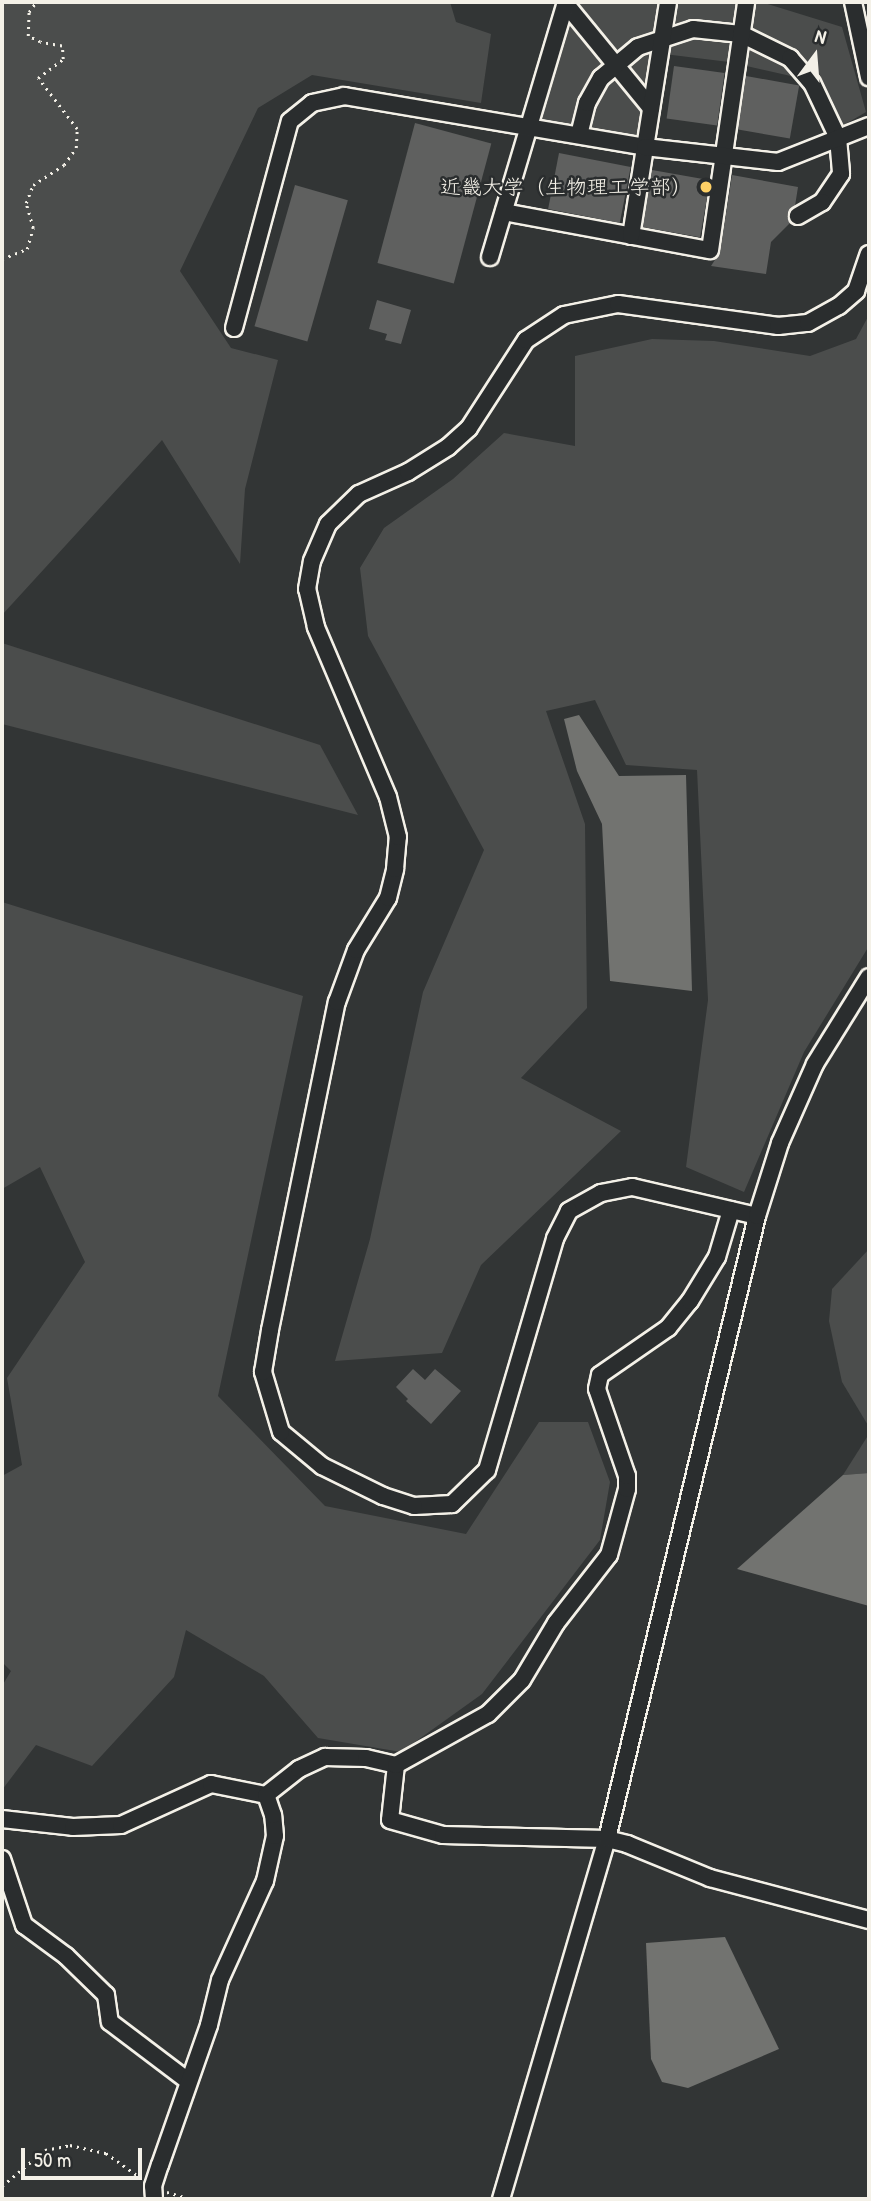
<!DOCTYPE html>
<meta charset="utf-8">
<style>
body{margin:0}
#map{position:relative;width:871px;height:2201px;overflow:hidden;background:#323535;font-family:"Patrick Hand","Klee One",sans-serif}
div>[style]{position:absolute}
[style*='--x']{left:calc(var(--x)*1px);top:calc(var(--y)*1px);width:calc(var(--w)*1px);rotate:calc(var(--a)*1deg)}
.green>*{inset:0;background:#4b4d4c}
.water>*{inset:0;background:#727370}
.building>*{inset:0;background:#5f605f;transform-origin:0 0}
.path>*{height:2.5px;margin-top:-1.25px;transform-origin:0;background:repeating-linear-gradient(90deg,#f4f1e8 0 2px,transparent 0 7px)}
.roads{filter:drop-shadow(2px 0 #f4f1e8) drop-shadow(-2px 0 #f4f1e8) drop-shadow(0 2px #f4f1e8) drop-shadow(0 -2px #f4f1e8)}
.minor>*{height:16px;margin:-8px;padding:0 8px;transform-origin:8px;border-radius:8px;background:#2a2d2e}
.dots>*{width:19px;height:19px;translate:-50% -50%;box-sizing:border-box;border:4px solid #2a2d2e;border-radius:50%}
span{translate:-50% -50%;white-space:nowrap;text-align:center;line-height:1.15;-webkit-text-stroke:5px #2a2d2e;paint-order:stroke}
.poi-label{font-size:21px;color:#f4f1e8}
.right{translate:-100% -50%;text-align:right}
.frame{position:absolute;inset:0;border:4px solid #f4f1e8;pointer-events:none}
.north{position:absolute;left:780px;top:21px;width:70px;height:70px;-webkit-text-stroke:5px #2a2d2e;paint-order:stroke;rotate:16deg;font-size:19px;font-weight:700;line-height:28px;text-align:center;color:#f4f1e8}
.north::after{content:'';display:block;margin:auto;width:24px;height:32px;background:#f4f1e8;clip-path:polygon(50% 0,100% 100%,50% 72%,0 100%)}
.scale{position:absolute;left:21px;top:2148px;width:121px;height:32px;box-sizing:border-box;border:4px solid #f4f1e8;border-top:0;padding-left:9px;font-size:21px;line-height:24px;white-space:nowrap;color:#f4f1e8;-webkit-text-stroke:5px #2a2d2e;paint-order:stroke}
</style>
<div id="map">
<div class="green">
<div style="clip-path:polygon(2px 2px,450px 2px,456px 22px,491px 34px,481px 103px,312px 75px,258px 108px,180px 271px,231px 348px,278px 360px,245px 489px,240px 564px,162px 440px,2px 615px)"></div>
<div style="clip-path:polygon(572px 2px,761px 2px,842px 27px,866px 112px,842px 126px,824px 89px,804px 79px,729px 62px,656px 53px,641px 138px,538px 120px)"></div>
<div style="clip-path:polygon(869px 315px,869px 946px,804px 1052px,744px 1192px,686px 1167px,708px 1000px,697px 770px,626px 765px,595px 700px,546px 711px,585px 824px,587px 1008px,521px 1078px,621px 1131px,481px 1265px,442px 1353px,335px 1361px,370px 1239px,423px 992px,484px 850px,368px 636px,360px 568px,384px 528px,453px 479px,504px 433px,575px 446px,575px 356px,652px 339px,714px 341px,810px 356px,856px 339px)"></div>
<div style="clip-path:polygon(2px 643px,320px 745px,358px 815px,2px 724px)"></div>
<div style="clip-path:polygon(2px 902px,303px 996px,218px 1396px,325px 1506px,466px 1534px,539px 1422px,588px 1422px,610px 1482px,600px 1540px,482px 1694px,401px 1752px,318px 1738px,264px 1676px,186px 1630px,174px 1677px,92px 1766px,36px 1745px,2px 1790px,2px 1686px,11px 1671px,2px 1662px,2px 1476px,22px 1465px,7px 1378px,85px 1262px,40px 1167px,2px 1189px)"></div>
<div style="clip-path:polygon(869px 1249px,869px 1427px,842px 1382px,829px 1321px,832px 1289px)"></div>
<div style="clip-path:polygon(869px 1434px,869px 1473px,843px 1475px)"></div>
</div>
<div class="water">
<div style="clip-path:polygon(579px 715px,619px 776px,686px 775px,692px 991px,610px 981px,602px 824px,577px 771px,564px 719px)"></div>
<div style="clip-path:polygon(869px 1473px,869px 1606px,737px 1569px,843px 1475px)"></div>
<div style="clip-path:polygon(725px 1937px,779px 2049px,688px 2088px,662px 2082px,651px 2059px,646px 1943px)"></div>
</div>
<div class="building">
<div style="left:674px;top:66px;width:51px;height:53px;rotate:8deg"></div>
<div style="left:746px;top:76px;width:54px;height:54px;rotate:10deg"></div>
<div style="left:415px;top:123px;width:79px;height:145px;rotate:15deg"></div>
<div style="left:559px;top:153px;width:73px;height:57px;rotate:11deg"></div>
<div style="left:652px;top:170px;width:59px;height:58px;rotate:10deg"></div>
<div style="clip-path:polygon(732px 175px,798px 187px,795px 206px,788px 215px,790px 223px,771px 242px,766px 274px,711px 266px,720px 252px)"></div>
<div style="left:295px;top:185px;width:55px;height:147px;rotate:16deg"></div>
<div style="clip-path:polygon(377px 300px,411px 310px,401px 344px,385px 340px,387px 334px,369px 329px)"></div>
<div style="clip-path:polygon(413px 1369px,425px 1380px,435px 1369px,461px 1391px,431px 1424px,406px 1401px,408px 1399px,396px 1387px)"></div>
</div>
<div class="path">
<div style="--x:2;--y:259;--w:27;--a:-22"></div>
<div style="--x:27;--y:249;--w:22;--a:-74"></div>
<div style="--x:33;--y:228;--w:26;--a:-106"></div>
<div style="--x:26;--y:203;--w:19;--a:-69"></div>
<div style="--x:33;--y:185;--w:37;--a:-33"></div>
<div style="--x:64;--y:165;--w:21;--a:-55"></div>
<div style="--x:76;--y:148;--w:19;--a:-87"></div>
<div style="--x:77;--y:129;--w:64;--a:-127.4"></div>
<div style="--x:38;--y:78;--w:31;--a:-37"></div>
<div style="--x:63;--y:59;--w:13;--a:-94"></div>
<div style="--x:62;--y:46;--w:22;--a:-170"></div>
<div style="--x:40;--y:42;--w:13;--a:-153"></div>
<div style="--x:28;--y:36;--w:24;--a:-88"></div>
<div style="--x:29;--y:12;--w:12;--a:-55"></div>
<div style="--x:2;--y:2186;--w:56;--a:-39.9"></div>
<div style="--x:45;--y:2150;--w:25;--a:-11"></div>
<div style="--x:70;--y:2145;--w:37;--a:13"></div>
<div style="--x:106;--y:2153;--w:43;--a:35.5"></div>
<div style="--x:167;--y:2192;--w:25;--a:16"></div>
</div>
<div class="roads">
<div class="minor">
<div style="--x:853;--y:2;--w:77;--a:78"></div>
<div style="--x:565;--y:3;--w:136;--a:50.7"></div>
<div style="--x:579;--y:135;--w:33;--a:-76"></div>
<div style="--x:587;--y:103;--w:29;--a:-61"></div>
<div style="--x:601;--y:78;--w:48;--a:-40"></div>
<div style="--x:638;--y:47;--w:58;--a:-18.1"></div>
<div style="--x:693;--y:29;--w:48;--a:5.9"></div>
<div style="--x:741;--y:34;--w:55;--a:26.1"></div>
<div style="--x:790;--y:58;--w:33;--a:49"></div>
<div style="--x:812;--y:83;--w:61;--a:64.7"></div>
<div style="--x:838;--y:138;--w:36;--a:85"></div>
<div style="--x:841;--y:174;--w:34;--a:124"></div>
<div style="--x:822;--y:202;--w:28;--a:150"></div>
<div style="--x:504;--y:212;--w:209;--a:10.5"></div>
<div style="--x:710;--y:250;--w:251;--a:-81.7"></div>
<div style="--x:631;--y:236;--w:237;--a:-81"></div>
<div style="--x:490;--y:257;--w:266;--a:-73.4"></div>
<div style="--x:234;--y:328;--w:214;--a:-74.9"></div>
<div style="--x:290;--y:121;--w:28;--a:-39"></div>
<div style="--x:312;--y:103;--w:33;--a:-12"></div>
<div style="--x:344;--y:96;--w:305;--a:9.6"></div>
<div style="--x:645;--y:147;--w:134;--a:6.4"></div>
<div style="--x:778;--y:162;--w:98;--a:-21.6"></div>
<div style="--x:757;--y:1216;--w:128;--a:-166.9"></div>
<div style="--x:632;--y:1187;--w:32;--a:169"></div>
<div style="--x:601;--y:1193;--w:37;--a:151"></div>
<div style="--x:569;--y:1211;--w:31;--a:117"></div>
<div style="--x:555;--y:1239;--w:241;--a:106.4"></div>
<div style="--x:487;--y:1470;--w:49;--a:135.8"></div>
<div style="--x:452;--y:1504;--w:38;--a:177"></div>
<div style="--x:414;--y:1506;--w:33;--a:-162"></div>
<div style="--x:383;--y:1496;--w:68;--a:-153.8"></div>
<div style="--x:322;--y:1466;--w:53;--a:-140.3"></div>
<div style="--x:281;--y:1432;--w:63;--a:-106.7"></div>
<div style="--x:263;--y:1372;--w:43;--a:-80.5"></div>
<div style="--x:270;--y:1330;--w:335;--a:-78.5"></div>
<div style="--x:337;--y:1002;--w:55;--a:-69.9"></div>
<div style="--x:356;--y:950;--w:61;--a:-58.4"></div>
<div style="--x:388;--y:898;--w:30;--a:-76"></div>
<div style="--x:395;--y:869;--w:32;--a:-85"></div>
<div style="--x:398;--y:837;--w:41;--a:-104"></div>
<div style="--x:388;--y:797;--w:185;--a:-113"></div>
<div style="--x:316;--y:627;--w:39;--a:-103"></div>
<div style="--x:307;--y:589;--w:28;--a:-80"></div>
<div style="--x:312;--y:561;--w:40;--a:-66.6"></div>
<div style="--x:328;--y:524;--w:43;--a:-44.1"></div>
<div style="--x:359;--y:494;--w:54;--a:-24.2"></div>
<div style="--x:408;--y:472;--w:47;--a:-32"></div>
<div style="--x:448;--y:447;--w:28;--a:-42"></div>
<div style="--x:469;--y:428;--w:105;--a:-57.1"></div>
<div style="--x:526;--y:340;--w:45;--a:-33.3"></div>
<div style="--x:564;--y:315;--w:55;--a:-11.5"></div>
<div style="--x:618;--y:304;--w:162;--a:7.8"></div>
<div style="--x:778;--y:326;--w:30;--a:-6"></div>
<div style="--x:808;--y:323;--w:35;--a:-29"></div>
<div style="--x:839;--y:306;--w:23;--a:-41"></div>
<div style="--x:856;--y:291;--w:39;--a:-71"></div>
<div style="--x:396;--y:1765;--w:55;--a:96.2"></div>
<div style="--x:390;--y:1820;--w:55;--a:15.8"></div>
<div style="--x:443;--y:1835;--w:164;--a:1.4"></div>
<div style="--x:607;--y:1839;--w:21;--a:14"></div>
<div style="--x:627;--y:1844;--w:90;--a:22.3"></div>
<div style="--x:710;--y:1878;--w:164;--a:14.8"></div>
<div style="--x:2;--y:1819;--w:71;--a:6.4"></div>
<div style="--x:73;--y:1827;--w:48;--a:-2.4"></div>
<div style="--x:121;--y:1825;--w:99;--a:-24.5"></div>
<div style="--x:211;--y:1784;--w:56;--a:11.3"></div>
<div style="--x:266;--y:1795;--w:42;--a:-38.2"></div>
<div style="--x:299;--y:1769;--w:29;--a:-25"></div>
<div style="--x:325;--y:1757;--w:41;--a:1.4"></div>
<div style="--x:366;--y:1758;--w:31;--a:13"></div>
<div style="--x:396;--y:1765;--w:105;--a:-29"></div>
<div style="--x:488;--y:1714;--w:48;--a:-45"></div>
<div style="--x:522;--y:1680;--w:66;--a:-59.2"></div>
<div style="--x:556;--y:1623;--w:86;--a:-52.1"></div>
<div style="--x:609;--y:1555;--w:68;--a:-74.7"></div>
<div style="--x:627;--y:1489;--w:13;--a:-90"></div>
<div style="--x:627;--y:1476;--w:92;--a:-109"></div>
<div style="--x:597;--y:1389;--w:14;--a:-78"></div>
<div style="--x:600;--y:1375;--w:83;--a:-34.7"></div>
<div style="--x:668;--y:1328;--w:35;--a:-51"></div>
<div style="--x:690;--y:1301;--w:52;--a:-58.5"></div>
<div style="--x:717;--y:1257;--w:49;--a:-73.4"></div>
<div style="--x:2;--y:1859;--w:70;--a:71.6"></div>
<div style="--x:24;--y:1925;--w:52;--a:36.4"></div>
<div style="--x:66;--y:1956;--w:56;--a:44.3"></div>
<div style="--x:106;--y:1995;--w:27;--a:82"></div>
<div style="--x:110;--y:2022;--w:98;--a:37.1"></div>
<div style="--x:154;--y:2199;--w:13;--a:-94"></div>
<div style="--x:153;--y:2186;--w:22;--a:-72"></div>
<div style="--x:160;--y:2165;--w:148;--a:-70.7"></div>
<div style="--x:209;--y:2025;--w:46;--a:-76.3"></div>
<div style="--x:220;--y:1980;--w:109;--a:-65.6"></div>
<div style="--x:265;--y:1881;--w:46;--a:-77.5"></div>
<div style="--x:275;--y:1836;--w:21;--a:-95"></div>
<div style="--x:273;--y:1815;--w:21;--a:-109"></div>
<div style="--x:501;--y:2199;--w:375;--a:-73.6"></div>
<div style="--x:607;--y:1839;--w:641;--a:-76.46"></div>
<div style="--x:757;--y:1216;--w:77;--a:-72.5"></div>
<div style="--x:780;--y:1143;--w:86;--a:-66.1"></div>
<div style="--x:815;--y:1064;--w:102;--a:-58.2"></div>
</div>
</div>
<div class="dots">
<div style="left:706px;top:187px;background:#ffd166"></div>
</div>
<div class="poi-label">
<span class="right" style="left:692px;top:187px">近畿大学（生物理工学部）</span>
</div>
<div class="frame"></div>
<div class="north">N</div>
<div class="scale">50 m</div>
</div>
